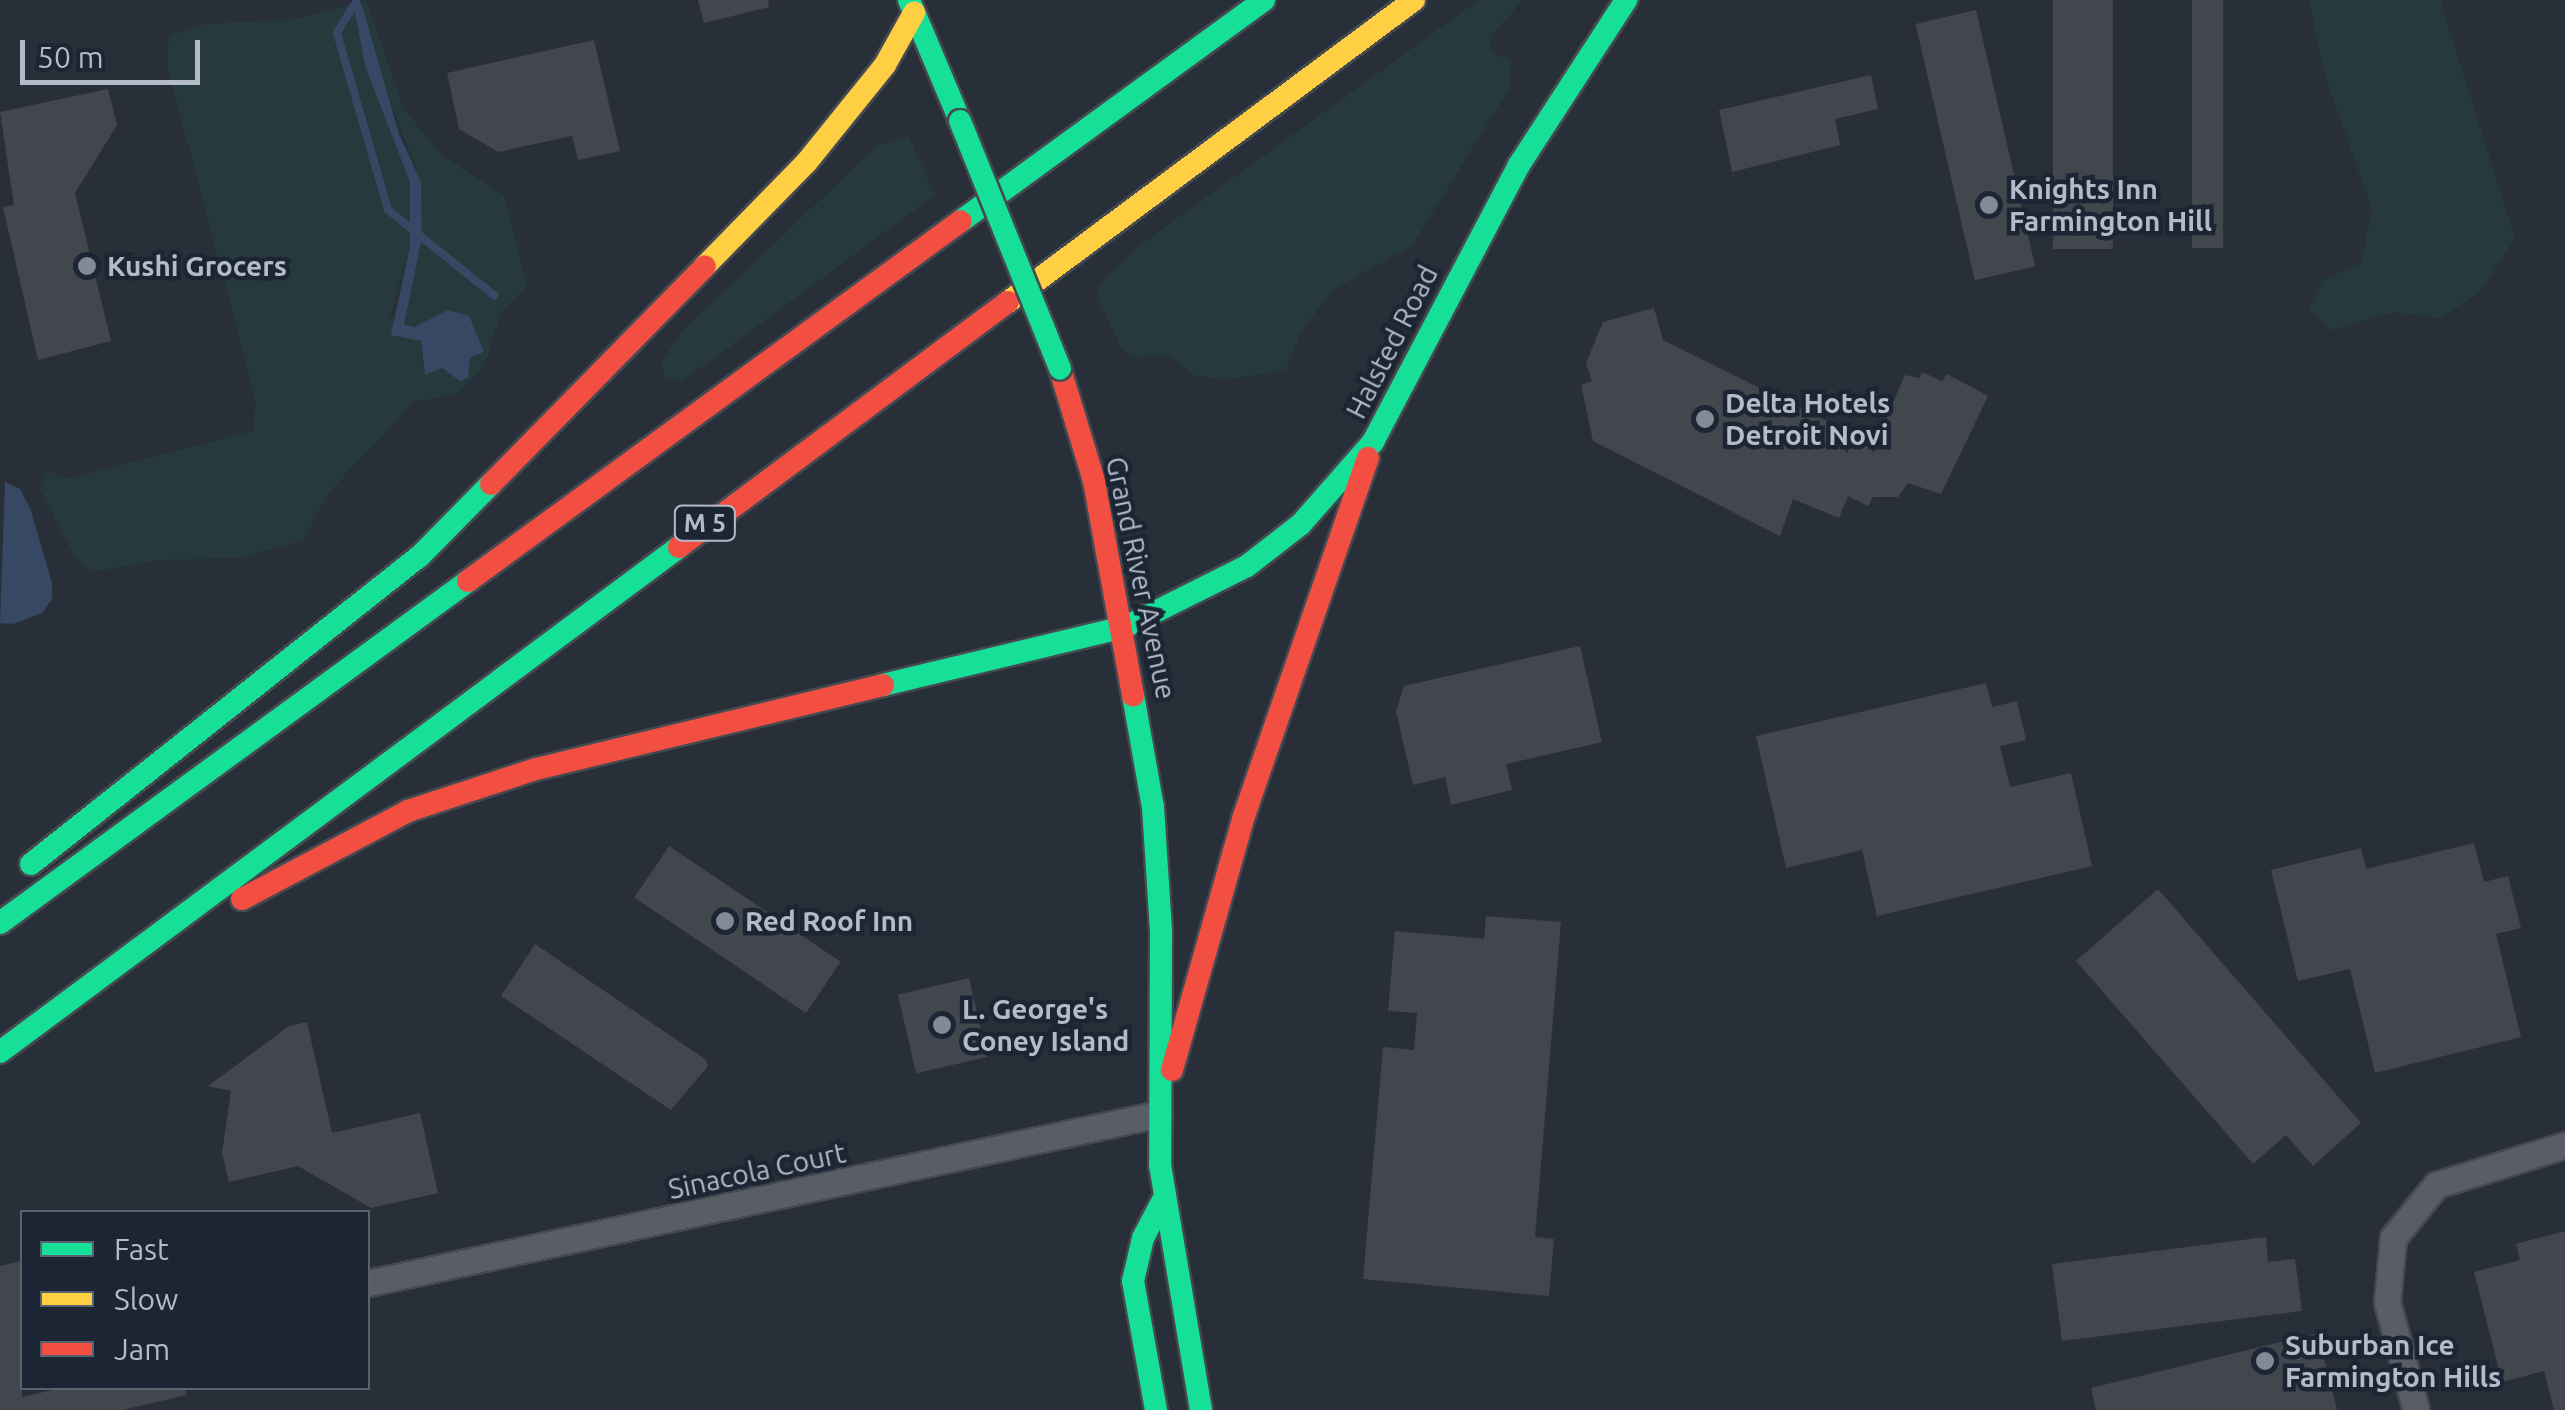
<!DOCTYPE html>
<style>
body{margin:0}
#map{position:relative;width:2565px;height:1410px;overflow:hidden;background:#292f38;font-family:Ubuntu,sans-serif}
div>[style]{position:absolute}
[style*='--x']{left:calc(var(--x)*1px);top:calc(var(--y)*1px);width:calc(var(--w)*1px);rotate:calc(var(--a)*1deg)}
.green>*{inset:0;background:#263a3e}
.water>*{inset:0;background:#374864}
.stream>*{height:8px;margin:-4px;padding:0 4px;transform-origin:4px;border-radius:4px;background:#374864}
.building>*{inset:0;background:#42474e;transform-origin:0 0}
.roads{filter:drop-shadow(2px 0 #454a51) drop-shadow(-2px 0 #454a51) drop-shadow(0 2px #454a51) drop-shadow(0 -2px #454a51)}
.street>*{height:25px;margin:-12.5px;padding:0 12.5px;transform-origin:12.5px;border-radius:12.5px;background:#595e66}
.fast>*{height:22px;margin:-11px;padding:0 11px;transform-origin:11px;border-radius:11px;background:#16e098}
.slow>*{height:22px;margin:-11px;padding:0 11px;transform-origin:11px;border-radius:11px;background:#ffcf43}
.jam>*{height:22px;margin:-11px;padding:0 11px;transform-origin:11px;border-radius:11px;background:#f24e42}
.bridges{filter:drop-shadow(2px 0 #454a51) drop-shadow(-2px 0 #454a51) drop-shadow(0 2px #454a51) drop-shadow(0 -2px #454a51)}
.fast-bridge>*{height:22px;margin:-11px;padding:0 11px;transform-origin:11px;border-radius:11px;background:#16e098}
.dots>*{width:28px;height:28px;translate:-50% -50%;box-sizing:border-box;border:5px solid #1c2533;border-radius:50%}
span{translate:-50% -50%;white-space:nowrap;text-align:center;line-height:1.15;-webkit-text-stroke:9px #1c2533;paint-order:stroke}
.shield-label span{padding:2px 8px;background:#1c2533;border:2px solid;border-radius:8px;-webkit-text-stroke-width:0}
.shield-label{font-size:25px;color:#b3bbc9;font-weight:700}
.poi-label{font-size:28px;color:#b3bbc9;font-weight:700}
.left{translate:0 -50%;text-align:left}
.street-label{font-size:28px;color:#b3bbc9}
.legend{position:absolute;left:20px;top:1210px;width:350px;height:180px;box-sizing:border-box;background:#1c2533;border:2px solid #58616f;margin:0;padding:12px 18px;list-style:none;font-size:30px;color:#b3bbc9}
.legend li{display:flex;align-items:center;gap:20px;height:50px}
.legend b{width:50px;border:2px solid #58616f}
.scale{position:absolute;left:20px;top:40px;width:180px;height:45px;box-sizing:border-box;border:5px solid #b3bbc9;border-top:0;padding-left:12px;font-size:30px;line-height:35px;white-space:nowrap;color:#b3bbc9;-webkit-text-stroke:8px #1c2533;paint-order:stroke}
</style>
<div id="map">
<div class="green">
<div style="clip-path:polygon(evenodd,366px 0,404px 109px,440px 154px,505px 196px,527px 285px,501px 313px,484px 366px,457px 394px,414px 402px,329px 492px,304px 540px,239px 558px,160px 560px,91px 572px,76px 558px,39px 488px,47px 470px,67px 479px,253px 431px,256px 401px,167px 65px,169px 36px,205px 24px,296px 19px,366px 0,353px 2px,421px 182px,422px 238px,404px 326px,415px 327px,448px 310px,479px 355px,470px 358px,469px 374px,423px 369px,421px 341px,390px 316px,410px 246px,410px 182px,365px 66px,353px 2px)"></div>
<div style="clip-path:polygon(1479px 0,1523px 0,1491px 36px,1491px 52px,1511px 60px,1509px 89px,1411px 247px,1332px 290px,1301px 332px,1286px 370px,1226px 380px,1194px 375px,1169px 355px,1132px 357px,1121px 348px,1096px 293px,1107px 276px,1139px 246px)"></div>
<div style="clip-path:polygon(2309px 0,2440px 0,2515px 238px,2480px 292px,2440px 318px,2395px 312px,2331px 330px,2309px 308px,2323px 280px,2361px 263px,2372px 209px,2325px 76px)"></div>
<div style="clip-path:polygon(909px 137px,935px 195px,702px 367px,680px 381px,665px 378px,661px 364px,680px 333px,878px 145px)"></div>
</div>
<div class="water">
<div style="clip-path:polygon(353px 2px,361px 2px,399px 134px,421px 182px,422px 238px,404px 325px,415px 327px,448px 310px,469px 316px,484px 352px,470px 358px,468px 378px,460px 381px,442px 368px,425px 375px,421px 341px,391px 335px,410px 246px,410px 182px,365px 66px)"></div>
<div style="clip-path:polygon(5px 482px,20px 489px,30px 508px,52px 583px,52px 599px,42px 613px,13px 624px,0 623px)"></div>
</div>
<div class="stream">
<div style="--x:356;--y:2;--w:36;--a:122"></div>
<div style="--x:337;--y:33;--w:184;--a:73.9"></div>
<div style="--x:388;--y:210;--w:137;--a:38.8"></div>
</div>
<div class="building">
<div style="clip-path:polygon(698px 0,768px 0,769px 7px,704px 23px)"></div>
<div style="left:2053px;top:0;width:60px;height:249px"></div>
<div style="left:2192px;top:0;width:31px;height:248px"></div>
<div style="left:1976px;top:10px;width:263px;height:62px;rotate:77deg"></div>
<div style="clip-path:polygon(594px 40px,620px 151px,578px 160px,572px 136px,498px 152px,459px 129px,447px 73px)"></div>
<div style="clip-path:polygon(1871px 75px,1878px 109px,1835px 119px,1840px 145px,1732px 172px,1719px 110px)"></div>
<div style="clip-path:polygon(108px 89px,117px 125px,75px 193px,111px 341px,38px 360px,3px 207px,14px 205px,0 112px)"></div>
<div style="clip-path:polygon(1654px 308px,1663px 340px,1875px 445px,1905px 375px,1919px 378px,1922px 372px,1942px 381px,1947px 374px,1988px 396px,1941px 494px,1908px 483px,1898px 497px,1873px 497px,1868px 506px,1848px 496px,1839px 518px,1793px 499px,1780px 536px,1593px 441px,1581px 385px,1592px 381px,1586px 363px,1603px 322px)"></div>
<div style="clip-path:polygon(1580px 646px,1602px 742px,1506px 764px,1512px 790px,1451px 805px,1445px 777px,1413px 785px,1396px 711px,1404px 686px)"></div>
<div style="clip-path:polygon(1986px 683px,1992px 707px,2017px 701px,2026px 740px,2000px 746px,2010px 787px,2071px 773px,2092px 866px,1877px 916px,1862px 850px,1786px 868px,1756px 736px)"></div>
<div style="clip-path:polygon(2474px 843px,2484px 882px,2508px 876px,2521px 928px,2496px 934px,2521px 1037px,2375px 1073px,2350px 969px,2298px 981px,2271px 870px,2361px 848px,2366px 869px)"></div>
<div style="left:669px;top:846px;width:207px;height:62px;rotate:34deg"></div>
<div style="clip-path:polygon(2158px 889px,2361px 1123px,2313px 1166px,2286px 1135px,2253px 1164px,2076px 961px)"></div>
<div style="clip-path:polygon(1486px 916px,1561px 922px,1535px 1237px,1554px 1239px,1549px 1296px,1363px 1279px,1383px 1047px,1414px 1050px,1417px 1013px,1388px 1011px,1395px 931px,1484px 939px)"></div>
<div style="clip-path:polygon(535px 944px,705px 1059px,708px 1066px,671px 1110px,501px 996px)"></div>
<div style="left:969px;top:978px;width:81px;height:73px;rotate:77deg"></div>
<div style="clip-path:polygon(307px 1022px,332px 1133px,420px 1113px,438px 1193px,371px 1208px,298px 1166px,229px 1182px,222px 1153px,231px 1091px,208px 1086px,289px 1026px)"></div>
<div style="clip-path:polygon(2565px 1231px,2565px 1410px,2554px 1410px,2544px 1371px,2502px 1382px,2474px 1272px,2520px 1260px,2516px 1244px)"></div>
<div style="clip-path:polygon(2266px 1237px,2268px 1262px,2295px 1259px,2302px 1311px,2062px 1341px,2052px 1264px)"></div>
<div style="clip-path:polygon(22px 1261px,22px 1397px,61px 1388px,185px 1388px,186px 1395px,123px 1410px,0 1410px,0 1266px)"></div>
<div style="clip-path:polygon(2318px 1333px,2337px 1410px,2096px 1410px,2091px 1388px)"></div>
</div>
<div class="roads">
<div class="street">
<div style="--x:368;--y:1283;--w:809;--a:-12.06"></div>
<div style="--x:2416;--y:1410;--w:112;--a:-105"></div>
<div style="--x:2387;--y:1302;--w:64;--a:-84.6"></div>
<div style="--x:2393;--y:1238;--w:68;--a:-50.9"></div>
<div style="--x:2436;--y:1185;--w:135;--a:-17.2"></div>
</div>
<div class="fast">
<div style="--x:909;--y:0;--w:131;--a:67.1"></div>
<div style="--x:961;--y:221;--w:375;--a:-36.1"></div>
<div style="--x:1125;--y:627;--w:136;--a:-26.6"></div>
<div style="--x:1247;--y:566;--w:68;--a:-37.9"></div>
<div style="--x:1301;--y:524;--w:109;--a:-48.7"></div>
<div style="--x:1373;--y:442;--w:313;--a:-62.2"></div>
<div style="--x:1519;--y:165;--w:197;--a:-57"></div>
<div style="--x:883;--y:685;--w:249;--a:-13.5"></div>
<div style="--x:1133;--y:695;--w:114;--a:79.9"></div>
<div style="--x:1153;--y:807;--w:123;--a:86.3"></div>
<div style="--x:1161;--y:930;--w:235;--a:90.2"></div>
<div style="--x:1160;--y:1165;--w:248;--a:80.5"></div>
<div style="--x:31;--y:864;--w:495;--a:-38.4"></div>
<div style="--x:419;--y:557;--w:103;--a:-45.4"></div>
<div style="--x:0;--y:923;--w:580;--a:-36.16"></div>
<div style="--x:0;--y:1052;--w:846;--a:-36.64"></div>
<div style="--x:1156;--y:1410;--w:131;--a:-100.1"></div>
<div style="--x:1133;--y:1281;--w:44;--a:-76.9"></div>
<div style="--x:1143;--y:1238;--w:43;--a:-62.2"></div>
</div>
<div class="slow">
<div style="--x:705;--y:266;--w:144;--a:-45.6"></div>
<div style="--x:806;--y:163;--w:126;--a:-51.1"></div>
<div style="--x:885;--y:65;--w:60;--a:-60.9"></div>
<div style="--x:1008;--y:302;--w:506;--a:-36.64"></div>
</div>
<div class="jam">
<div style="--x:1060;--y:369;--w:117;--a:73.1"></div>
<div style="--x:1094;--y:481;--w:218;--a:79.7"></div>
<div style="--x:491;--y:484;--w:305;--a:-45.5"></div>
<div style="--x:679;--y:547;--w:410;--a:-36.7"></div>
<div style="--x:468;--y:581;--w:610;--a:-36.14"></div>
<div style="--x:242;--y:899;--w:188;--a:-27.9"></div>
<div style="--x:408;--y:811;--w:135;--a:-18.2"></div>
<div style="--x:536;--y:769;--w:357;--a:-13.6"></div>
<div style="--x:1172;--y:1070;--w:264;--a:-74.2"></div>
<div style="--x:1244;--y:816;--w:379;--a:-70.9"></div>
</div>
</div>
<div class="bridges">
<div class="fast-bridge">
<div style="--x:960;--y:121;--w:267;--a:68"></div>
</div>
</div>
<div class="dots">
<div style="left:1989px;top:205px;background:#838a96"></div>
<div style="left:87px;top:266px;background:#838a96"></div>
<div style="left:1705px;top:419px;background:#838a96"></div>
<div style="left:725px;top:921px;background:#838a96"></div>
<div style="left:942px;top:1025px;background:#838a96"></div>
<div style="left:2265px;top:1361px;background:#838a96"></div>
</div>
<div class="shield-label">
<span style="left:705px;top:523px">M 5</span>
</div>
<div class="poi-label">
<span class="left" style="left:2009px;top:205px">Knights Inn<br>Farmington Hill</span>
<span class="left" style="left:107px;top:266px">Kushi Grocers</span>
<span class="left" style="left:1725px;top:419px">Delta Hotels<br>Detroit Novi</span>
<span class="left" style="left:745px;top:921px">Red Roof Inn</span>
<span class="left" style="left:962px;top:1025px">L. George's<br>Coney Island</span>
<span class="left" style="left:2285px;top:1361px">Suburban Ice<br>Farmington Hills</span>
</div>
<div class="street-label">
<span style="left:1392px;top:342px;rotate:-63deg">Halsted Road</span>
<span style="left:1141px;top:578px;rotate:78deg">Grand River Avenue</span>
<span style="left:757px;top:1171px;rotate:-12deg">Sinacola Court</span>
</div>
<ul class="legend">
<li><b style="height:12px;background:#16e098"></b>Fast</li>
<li><b style="height:12px;background:#ffcf43"></b>Slow</li>
<li><b style="height:12px;background:#f24e42"></b>Jam</li>
</ul>
<div class="scale">50 m</div>
</div>
